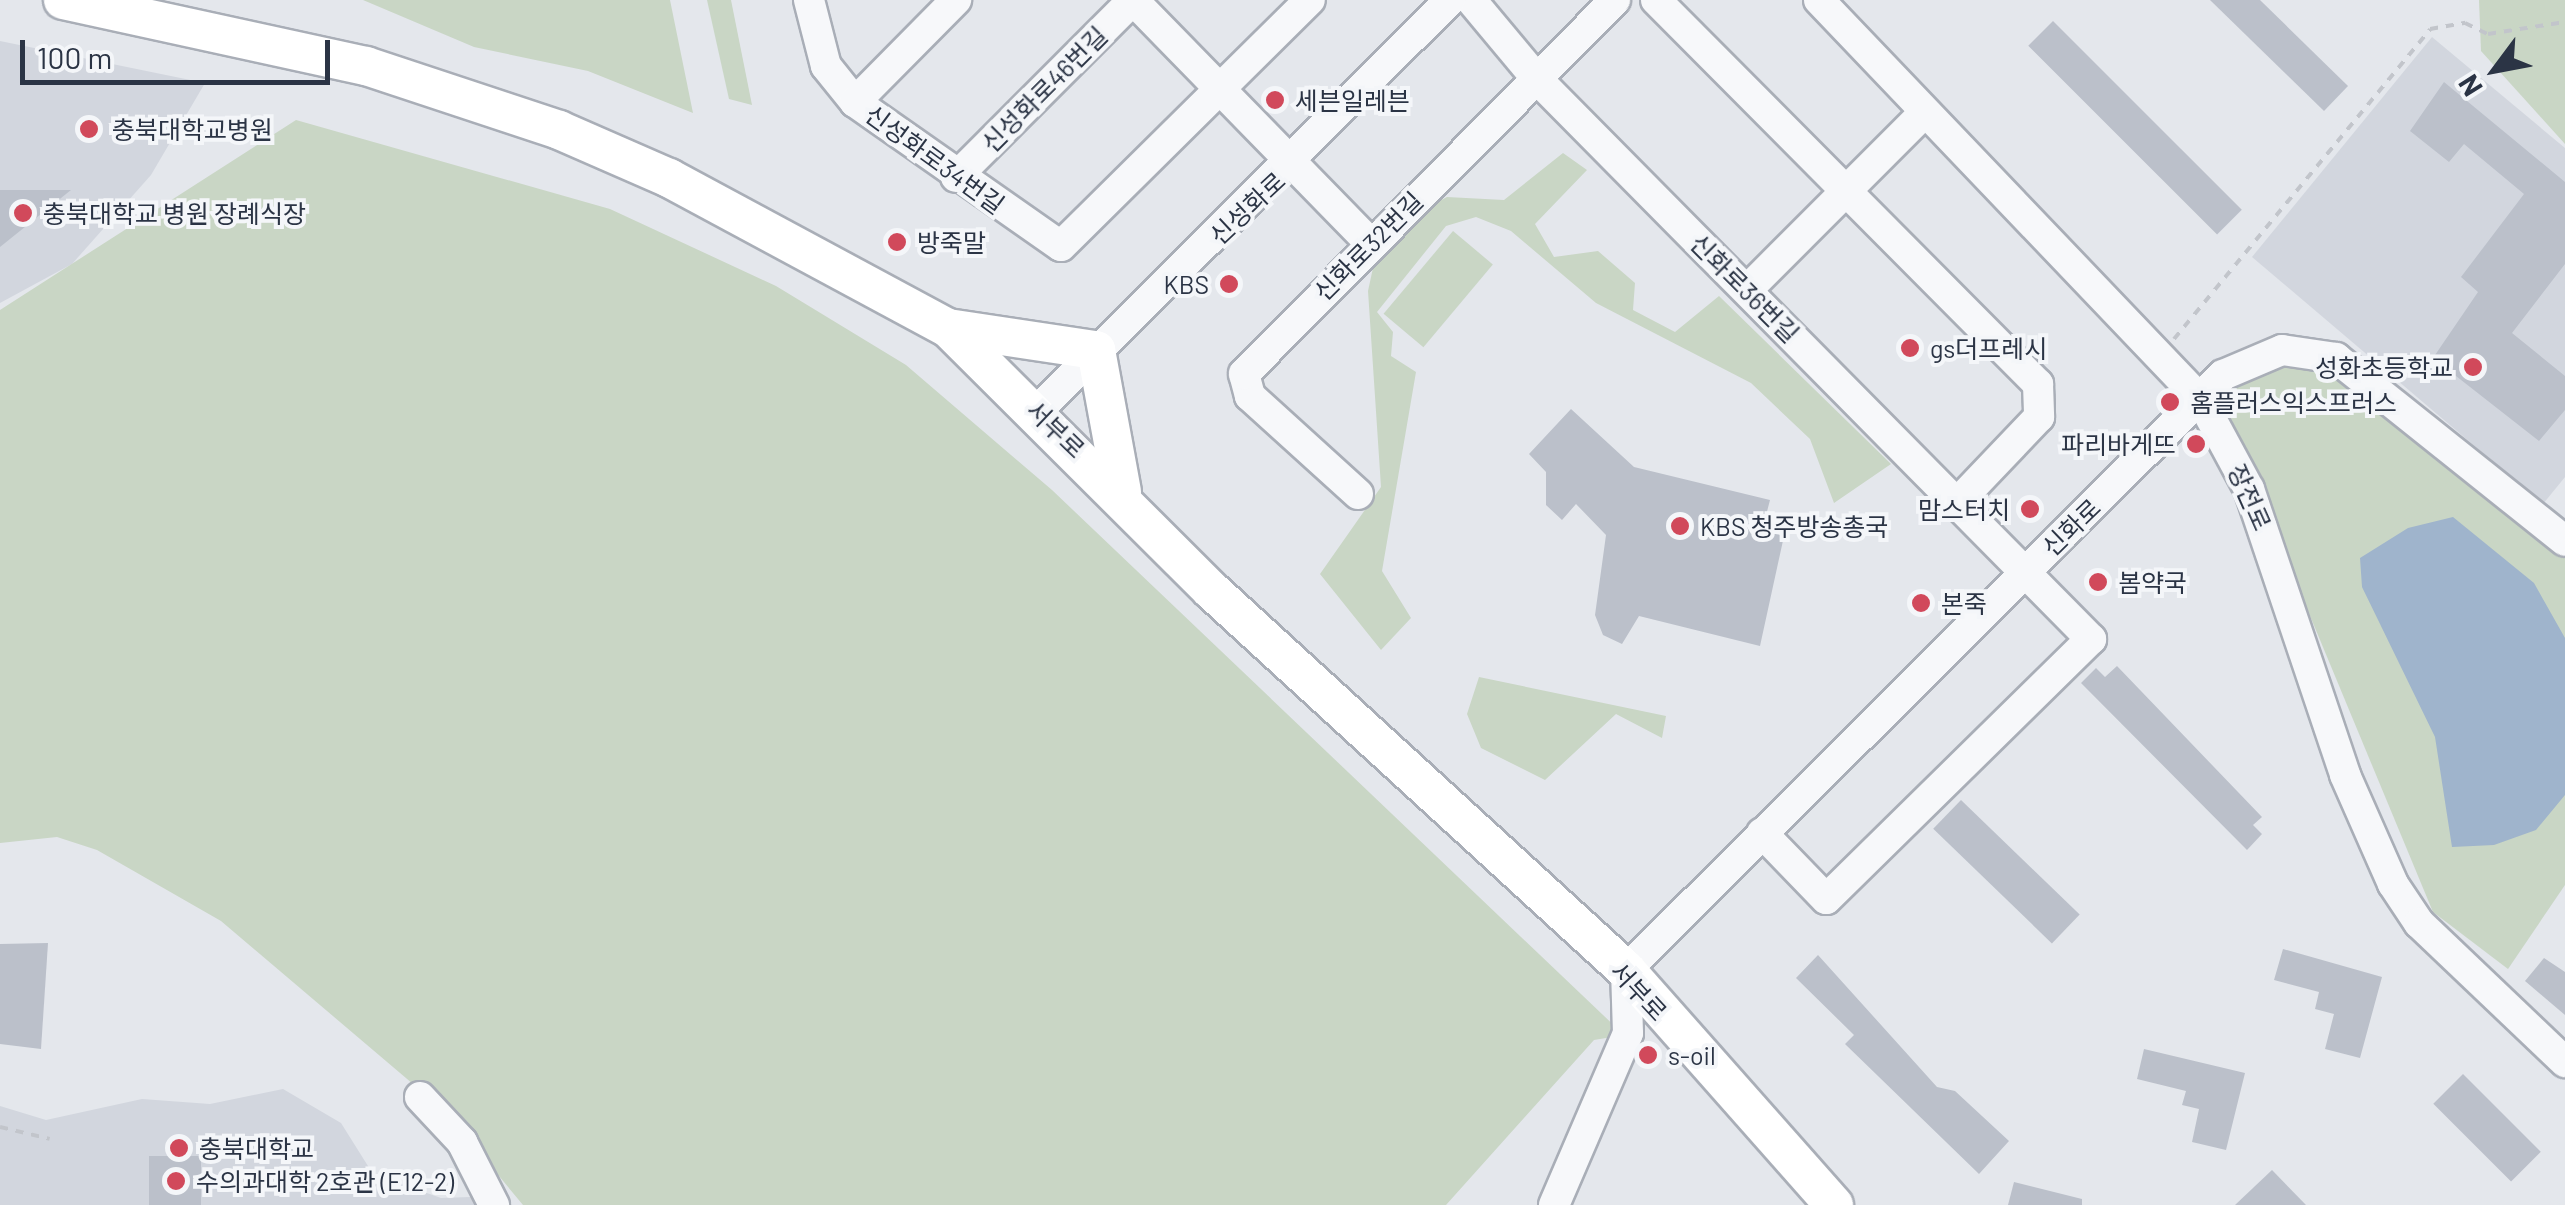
<!DOCTYPE html>
<meta charset="utf-8">
<style>
body{margin:0}
#map{position:relative;width:2565px;height:1205px;overflow:hidden;background:#e4e7ec;font-family:Barlow,"Noto Sans KR",sans-serif}
div>[style]{position:absolute}
[style*='--x']{left:calc(var(--x)*1px);top:calc(var(--y)*1px);width:calc(var(--w)*1px);rotate:calc(var(--a)*1deg)}
.built>*{inset:0;background:#d2d6de}
.green>*{inset:0;background:#c9d6c5;transform-origin:0 0}
.water>*{inset:0;background:#9fb4cc}
.building>*{inset:0;background:#bbc0ca;transform-origin:0 0}
.path>*{height:4px;margin-top:-2px;transform-origin:0;background:repeating-linear-gradient(90deg,#c2c5cb 0 8px,transparent 0 16px)}
.roads{filter:drop-shadow(2px 0 #a9aeb7) drop-shadow(-2px 0 #a9aeb7) drop-shadow(0 2px #a9aeb7) drop-shadow(0 -2px #a9aeb7)}
.minor>*{height:30px;margin:-15px;padding:0 15px;transform-origin:15px;border-radius:15px;background:#f7f8fa}
.major>*{height:38px;margin:-19px;padding:0 19px;transform-origin:19px;border-radius:19px;background:#fff}
.dots>*{width:28px;height:28px;translate:-50% -50%;box-sizing:border-box;border:5px solid #f4f6f9;border-radius:50%}
span{translate:-50% -50%;white-space:nowrap;text-align:center;line-height:1.15;-webkit-text-stroke:8px #f4f6f9;paint-order:stroke}
.street-label{font-size:25px;color:#2b3445}
.poi-label{font-size:25px;color:#2b3445}
.left{translate:0 -50%;text-align:left}
.right{translate:-100% -50%;text-align:right}
.north{position:absolute;left:2445px;top:20px;width:100px;height:100px;-webkit-text-stroke:8px #f4f6f9;paint-order:stroke;rotate:238deg;font-size:28px;font-weight:700;line-height:40px;text-align:center;color:#2b3445}
.north::after{content:'';display:block;margin:auto;width:35px;height:45px;background:#2b3445;clip-path:polygon(50% 0,100% 100%,50% 72%,0 100%)}
.scale{position:absolute;left:20px;top:40px;width:310px;height:45px;box-sizing:border-box;border:5px solid #2b3445;border-top:0;padding-left:12px;font-size:30px;line-height:35px;white-space:nowrap;color:#2b3445;-webkit-text-stroke:8px #f4f6f9;paint-order:stroke}
</style>
<div id="map">
<div class="built">
<div style="clip-path:polygon(2432px 37px,2565px 148px,2565px 477px,2543px 504px,2252px 257px)"></div>
<div style="clip-path:polygon(0 41px,205px 83px,151px 175px,72px 264px,0 303px)"></div>
<div style="clip-path:polygon(283px 1089px,341px 1123px,373px 1174px,441px 1198px,499px 1196px,501px 1205px,0 1205px,0 1106px,46px 1120px,142px 1099px,210px 1104px)"></div>
</div>
<div class="green">
<div style="clip-path:polygon(363px 0,670px 0,693px 113px,588px 71px,474px 47px)"></div>
<div style="clip-path:polygon(707px 0,731px 0,752px 105px,729px 99px)"></div>
<div style="clip-path:polygon(2479px 0,2565px 0,2565px 144px,2481px 51px)"></div>
<div style="clip-path:polygon(296px 120px,610px 209px,776px 286px,906px 365px,1052px 490px,1624px 1035px,1594px 1040px,1446px 1205px,523px 1205px,446px 1112px,221px 921px,97px 850px,57px 837px,0 843px,0 310px)"></div>
<div style="clip-path:polygon(1563px 153px,1587px 170px,1535px 224px,1554px 257px,1598px 251px,1635px 283px,1633px 310px,1675px 332px,1719px 296px,1891px 464px,1834px 503px,1810px 439px,1751px 383px,1596px 303px,1511px 231px,1476px 217px,1446px 226px,1377px 312px,1393px 332px,1391px 356px,1416px 372px,1382px 571px,1411px 618px,1381px 650px,1320px 574px,1381px 487px,1368px 291px,1376px 254px,1426px 208px,1447px 197px,1504px 200px)"></div>
<div style="left:1453px;top:231px;width:52px;height:108px;rotate:40deg"></div>
<div style="clip-path:polygon(2272px 366px,2339px 374px,2565px 553px,2565px 885px,2508px 969px,2433px 912px,2217px 392px)"></div>
<div style="clip-path:polygon(1479px 677px,1666px 716px,1662px 738px,1616px 714px,1545px 780px,1481px 748px,1467px 714px)"></div>
</div>
<div class="water">
<div style="clip-path:polygon(2453px 517px,2534px 583px,2565px 638px,2565px 795px,2536px 830px,2494px 845px,2452px 847px,2435px 737px,2362px 587px,2360px 558px,2408px 528px)"></div>
</div>
<div class="building">
<div style="clip-path:polygon(2210px 0,2260px 0,2348px 86px,2324px 111px)"></div>
<div style="left:2053px;top:21px;width:267px;height:35px;rotate:45deg"></div>
<div style="clip-path:polygon(2444px 82px,2565px 182px,2565px 264px,2512px 333px,2565px 376px,2565px 410px,2539px 441px,2433px 358px,2478px 292px,2461px 277px,2524px 194px,2464px 144px,2449px 162px,2410px 131px)"></div>
<div style="clip-path:polygon(0 190px,71px 190px,0 247px)"></div>
<div style="clip-path:polygon(1571px 409px,1634px 467px,1770px 500px,1762px 531px,1784px 536px,1760px 646px,1639px 616px,1622px 644px,1603px 635px,1595px 615px,1606px 535px,1576px 504px,1562px 520px,1546px 505px,1546px 472px,1529px 454px)"></div>
<div style="clip-path:polygon(2117px 666px,2262px 817px,2253px 825px,2262px 834px,2247px 850px,2081px 683px,2096px 668px,2105px 677px)"></div>
<div style="left:1961px;top:800px;width:165px;height:40px;rotate:44deg"></div>
<div style="clip-path:polygon(48px 943px,41px 1049px,0 1044px,0 944px)"></div>
<div style="clip-path:polygon(2283px 949px,2382px 977px,2360px 1058px,2325px 1049px,2334px 1014px,2315px 1009px,2319px 992px,2274px 980px)"></div>
<div style="clip-path:polygon(1818px 955px,1937px 1087px,1955px 1091px,2009px 1141px,1979px 1174px,1845px 1044px,1854px 1035px,1796px 978px)"></div>
<div style="clip-path:polygon(2544px 958px,2565px 972px,2565px 1015px,2525px 981px)"></div>
<div style="clip-path:polygon(2144px 1049px,2245px 1073px,2226px 1150px,2192px 1142px,2199px 1109px,2182px 1105px,2186px 1091px,2137px 1079px)"></div>
<div style="left:2463px;top:1074px;width:110px;height:42px;rotate:45deg"></div>
<div style="left:149px;top:1156px;width:52px;height:49px"></div>
<div style="clip-path:polygon(2272px 1170px,2306px 1205px,2235px 1205px)"></div>
<div style="clip-path:polygon(2014px 1182px,2082px 1199px,2082px 1205px,2008px 1205px)"></div>
</div>
<div class="path">
<div style="--x:2174;--y:339;--w:402;--a:-50.4"></div>
<div style="--x:2430;--y:29;--w:36;--a:-10"></div>
<div style="--x:2465;--y:23;--w:25;--a:26"></div>
<div style="--x:2488;--y:34;--w:78;--a:-8.9"></div>
<div style="--x:0;--y:1127;--w:51;--a:13.5"></div>
</div>
<div class="roads">
<div class="minor">
<div style="--x:809;--y:0;--w:68;--a:75.6"></div>
<div style="--x:826;--y:66;--w:46;--a:51.1"></div>
<div style="--x:855;--y:102;--w:251;--a:35"></div>
<div style="--x:1061;--y:246;--w:350;--a:-44.7"></div>
<div style="--x:1133;--y:0;--w:341;--a:45.7"></div>
<div style="--x:1471;--y:0;--w:103;--a:50.1"></div>
<div style="--x:1537;--y:79;--w:788;--a:45.31"></div>
<div style="--x:2091;--y:639;--w:371;--a:135.5"></div>
<div style="--x:1826;--y:899;--w:92;--a:-134.1"></div>
<div style="--x:1656;--y:0;--w:542;--a:45.15"></div>
<div style="--x:2038;--y:384;--w:33;--a:88"></div>
<div style="--x:2039;--y:417;--w:119;--a:133.6"></div>
<div style="--x:1819;--y:0;--w:553;--a:46.32"></div>
<div style="--x:2201;--y:400;--w:101;--a:61.7"></div>
<div style="--x:2249;--y:489;--w:302;--a:71.4"></div>
<div style="--x:2345;--y:775;--w:119;--a:66.2"></div>
<div style="--x:2393;--y:884;--w:47;--a:56.3"></div>
<div style="--x:2419;--y:923;--w:202;--a:43.6"></div>
<div style="--x:855;--y:102;--w:144;--a:-45.3"></div>
<div style="--x:956;--y:177;--w:250;--a:-45"></div>
<div style="--x:1747;--y:290;--w:249;--a:-45"></div>
<div style="--x:1038;--y:410;--w:581;--a:-44.86"></div>
<div style="--x:1358;--y:494;--w:146;--a:-137.8"></div>
<div style="--x:1250;--y:396;--w:23;--a:-105"></div>
<div style="--x:1244;--y:374;--w:527;--a:-45.23"></div>
<div style="--x:420;--y:1097;--w:62;--a:47"></div>
<div style="--x:462;--y:1142;--w:71;--a:63.1"></div>
<div style="--x:1554;--y:1205;--w:187;--a:-66.7"></div>
<div style="--x:1628;--y:1033;--w:63;--a:-91.8"></div>
<div style="--x:1626;--y:970;--w:843;--a:-44.9"></div>
<div style="--x:2223;--y:375;--w:64;--a:-23"></div>
<div style="--x:2282;--y:350;--w:55;--a:8.4"></div>
<div style="--x:2336;--y:358;--w:293;--a:38.6"></div>
</div>
<div class="major">
<div style="--x:63;--y:0;--w:310;--a:12.3"></div>
<div style="--x:366;--y:66;--w:203;--a:18.3"></div>
<div style="--x:559;--y:130;--w:120;--a:23.6"></div>
<div style="--x:669;--y:178;--w:317;--a:28.3"></div>
<div style="--x:948;--y:328;--w:371;--a:44.9"></div>
<div style="--x:1211;--y:590;--w:563;--a:42.48"></div>
<div style="--x:1626;--y:970;--w:314;--a:48.5"></div>
<div style="--x:948;--y:328;--w:150;--a:8.5"></div>
<div style="--x:1096;--y:350;--w:144;--a:79.6"></div>
</div>
</div>
<div class="dots">
<div style="left:1275px;top:100px;background:#d1495b"></div>
<div style="left:89px;top:129px;background:#d1495b"></div>
<div style="left:23px;top:213px;background:#d1495b"></div>
<div style="left:897px;top:242px;background:#d1495b"></div>
<div style="left:1229px;top:284px;background:#d1495b"></div>
<div style="left:1910px;top:348px;background:#d1495b"></div>
<div style="left:2473px;top:367px;background:#d1495b"></div>
<div style="left:2170px;top:402px;background:#d1495b"></div>
<div style="left:2196px;top:444px;background:#d1495b"></div>
<div style="left:2030px;top:509px;background:#d1495b"></div>
<div style="left:1680px;top:526px;background:#d1495b"></div>
<div style="left:2098px;top:582px;background:#d1495b"></div>
<div style="left:1921px;top:603px;background:#d1495b"></div>
<div style="left:1648px;top:1055px;background:#d1495b"></div>
<div style="left:179px;top:1148px;background:#d1495b"></div>
<div style="left:176px;top:1181px;background:#d1495b"></div>
</div>
<div class="street-label">
<span style="left:1044px;top:89px;rotate:-45deg">신성화로46번길</span>
<span style="left:935px;top:159px;rotate:36deg">신성화로34번길</span>
<span style="left:1247px;top:208px;rotate:-43deg">신성화로</span>
<span style="left:1368px;top:246px;rotate:-45deg">신화로32번길</span>
<span style="left:1745px;top:288px;rotate:45deg">신화로36번길</span>
<span style="left:1056px;top:429px;rotate:44deg">서부로</span>
<span style="left:2250px;top:497px;rotate:66deg">장전로</span>
<span style="left:2071px;top:527px;rotate:-44deg">신화로</span>
<span style="left:1639px;top:991px;rotate:47deg">서부로</span>
</div>
<div class="poi-label">
<span class="left" style="left:1295px;top:100px">세븐일레븐</span>
<span class="left" style="left:112px;top:129px">충북대학교병원</span>
<span class="left" style="left:43px;top:213px">충북대학교 병원 장례식장</span>
<span class="left" style="left:917px;top:242px">방죽말</span>
<span class="right" style="left:1209px;top:284px">KBS</span>
<span class="left" style="left:1930px;top:348px">gs더프레시</span>
<span class="right" style="left:2453px;top:367px">성화초등학교</span>
<span class="left" style="left:2190px;top:402px">홈플러스익스프러스</span>
<span class="right" style="left:2176px;top:444px">파리바게뜨</span>
<span class="right" style="left:2010px;top:509px">맘스터치</span>
<span class="left" style="left:1700px;top:526px">KBS 청주방송총국</span>
<span class="left" style="left:2118px;top:582px">봄약국</span>
<span class="left" style="left:1941px;top:603px">본죽</span>
<span class="left" style="left:1668px;top:1055px">s-oil</span>
<span class="left" style="left:199px;top:1148px">충북대학교</span>
<span class="left" style="left:196px;top:1181px">수의과대학 2호관 (E12-2)</span>
</div>
<div class="north">N</div>
<div class="scale">100 m</div>
</div>
